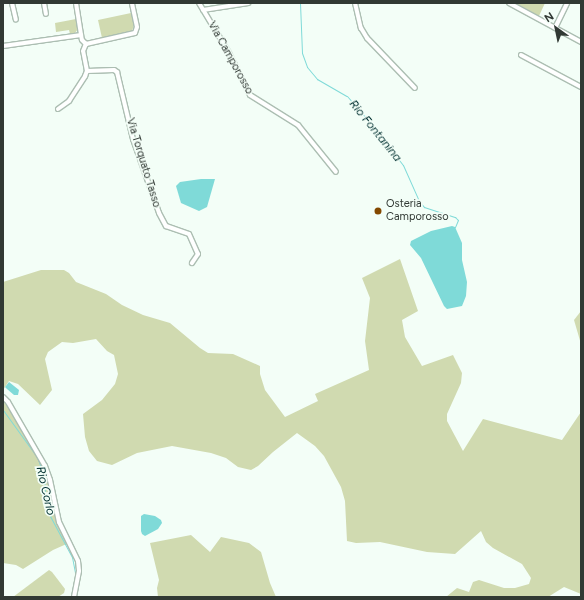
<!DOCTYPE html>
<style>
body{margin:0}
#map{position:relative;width:584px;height:600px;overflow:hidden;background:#f3fef7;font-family:Figtree,sans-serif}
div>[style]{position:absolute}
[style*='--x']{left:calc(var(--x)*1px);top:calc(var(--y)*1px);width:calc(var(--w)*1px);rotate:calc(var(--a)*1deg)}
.green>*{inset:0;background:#d0dab0}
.water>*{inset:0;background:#7fdad8}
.stream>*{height:1px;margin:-0.5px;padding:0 0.5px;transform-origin:0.5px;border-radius:0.5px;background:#7fdad8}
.roads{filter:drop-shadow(1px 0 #acbeb2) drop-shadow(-1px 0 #acbeb2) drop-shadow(0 1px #acbeb2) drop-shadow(0 -1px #acbeb2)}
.minor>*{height:4px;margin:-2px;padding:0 2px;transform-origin:2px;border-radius:2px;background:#fff}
.dots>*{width:11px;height:11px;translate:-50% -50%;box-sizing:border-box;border:2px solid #f3fef7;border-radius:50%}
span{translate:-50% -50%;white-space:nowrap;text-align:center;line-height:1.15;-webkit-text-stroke:3.5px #f3fef7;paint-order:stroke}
.street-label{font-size:11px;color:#313934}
.poi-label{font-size:11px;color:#313934}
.left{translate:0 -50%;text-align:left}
.water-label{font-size:12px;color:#023131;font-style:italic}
.frame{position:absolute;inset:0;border:4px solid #313934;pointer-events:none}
.north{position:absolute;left:536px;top:8px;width:40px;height:40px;-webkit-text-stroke:3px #f3fef7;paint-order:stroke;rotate:327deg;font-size:11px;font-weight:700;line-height:16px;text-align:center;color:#313934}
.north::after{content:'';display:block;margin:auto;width:14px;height:18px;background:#313934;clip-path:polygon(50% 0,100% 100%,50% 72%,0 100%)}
</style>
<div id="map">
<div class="green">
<div style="clip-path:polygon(515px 3px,545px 3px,539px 16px)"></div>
<div style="clip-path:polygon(131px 13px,134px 25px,132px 31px,102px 38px,98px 20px)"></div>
<div style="clip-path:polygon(76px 19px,78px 29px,75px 33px,70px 34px,69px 30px,56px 32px,55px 23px)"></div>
<div style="clip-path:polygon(400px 259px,418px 311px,402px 320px,405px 337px,422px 366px,453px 355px,462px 373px,461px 383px,447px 414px,447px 421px,463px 451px,483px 419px,562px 440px,581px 412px,581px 594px,564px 587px,548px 597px,446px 597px,457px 588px,469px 592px,473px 582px,479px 580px,504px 588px,515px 588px,529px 584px,531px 578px,522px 564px,493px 548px,486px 542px,481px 531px,455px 554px,427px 552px,380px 542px,356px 543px,347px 541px,345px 501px,341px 487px,324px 456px,315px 446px,297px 433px,273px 452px,258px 466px,251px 470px,238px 467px,226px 458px,211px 453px,172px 446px,137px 453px,112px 465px,97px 461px,89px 451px,85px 437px,83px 414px,102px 400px,115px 384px,118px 374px,114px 355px,107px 351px,96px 339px,73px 343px,62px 342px,48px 352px,45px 359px,52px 390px,40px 405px,18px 384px,9px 381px,3px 390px,3px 282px,41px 270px,64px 270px,69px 273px,76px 282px,106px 294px,122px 305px,143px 315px,170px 323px,200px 348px,208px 353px,233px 354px,260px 366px,260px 374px,265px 390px,285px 417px,318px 401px,315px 394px,369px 370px,365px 341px,370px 298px,362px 278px)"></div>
<div style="clip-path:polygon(581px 311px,581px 344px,574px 320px)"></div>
<div style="clip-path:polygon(3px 401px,12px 412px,43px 462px,54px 511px,71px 542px,53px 550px,23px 569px,16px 565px,3px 563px)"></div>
<div style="clip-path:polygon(191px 535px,210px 552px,221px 537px,249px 543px,261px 552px,270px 583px,276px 597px,158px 597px,157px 588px,159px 580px,150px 543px)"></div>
<div style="clip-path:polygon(49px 570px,52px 572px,65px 589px,64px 593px,58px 597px,13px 597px)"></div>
</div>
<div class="water">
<div style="clip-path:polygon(201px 179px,215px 179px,207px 207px,199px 211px,181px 203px,176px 186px,180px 182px)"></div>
<div style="clip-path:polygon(452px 226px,455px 227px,462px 243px,462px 260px,467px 282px,466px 296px,462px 306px,447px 309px,444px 306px,421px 258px,410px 245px,411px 241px,431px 231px)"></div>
<div style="clip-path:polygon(9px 382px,19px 390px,18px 395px,14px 395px,7px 389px,5px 387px)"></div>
<div style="clip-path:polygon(144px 514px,155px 516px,161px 520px,162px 523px,158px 529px,145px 536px,142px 534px,141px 531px,141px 516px)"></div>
</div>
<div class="stream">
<div style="--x:300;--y:3;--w:50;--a:87.7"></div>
<div style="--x:302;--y:53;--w:15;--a:70"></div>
<div style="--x:307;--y:67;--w:16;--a:50"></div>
<div style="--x:317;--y:79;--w:34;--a:30"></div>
<div style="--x:347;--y:96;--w:41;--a:48.9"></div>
<div style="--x:374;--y:127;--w:48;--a:52.7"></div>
<div style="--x:403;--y:165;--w:39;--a:66"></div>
<div style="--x:419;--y:201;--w:8;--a:50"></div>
<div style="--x:424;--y:207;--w:33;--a:18"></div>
<div style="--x:455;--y:217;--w:4;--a:45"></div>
<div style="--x:458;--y:220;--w:8;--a:113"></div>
<div style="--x:3;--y:410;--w:58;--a:54.1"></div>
<div style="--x:37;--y:457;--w:19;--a:69"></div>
<div style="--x:44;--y:475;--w:19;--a:87"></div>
<div style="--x:45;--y:494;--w:23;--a:77"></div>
<div style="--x:50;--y:516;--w:47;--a:61.8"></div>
<div style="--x:72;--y:557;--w:20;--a:79"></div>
</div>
<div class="roads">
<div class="minor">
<div style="--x:12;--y:3;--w:17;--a:77"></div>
<div style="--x:44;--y:3;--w:11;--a:80"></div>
<div style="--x:76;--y:3;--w:37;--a:81"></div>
<div style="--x:82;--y:40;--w:6;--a:45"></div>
<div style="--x:199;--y:3;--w:56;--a:58.9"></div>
<div style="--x:228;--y:51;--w:49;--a:63.4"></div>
<div style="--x:250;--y:95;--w:57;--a:32"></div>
<div style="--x:298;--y:125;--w:60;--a:51"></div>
<div style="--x:355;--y:3;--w:26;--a:77"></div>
<div style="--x:361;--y:28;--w:12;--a:59"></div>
<div style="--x:367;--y:38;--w:69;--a:46.2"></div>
<div style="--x:509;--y:3;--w:82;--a:28.4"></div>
<div style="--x:203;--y:10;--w:46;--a:-8.8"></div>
<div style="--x:555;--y:28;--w:28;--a:-64"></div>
<div style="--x:86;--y:44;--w:50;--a:-12.7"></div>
<div style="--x:135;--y:33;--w:6;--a:-72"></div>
<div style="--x:137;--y:27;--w:25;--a:-102"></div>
<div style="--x:3;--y:46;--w:79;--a:-8"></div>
<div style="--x:521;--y:55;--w:68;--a:28.1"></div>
<div style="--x:87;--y:71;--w:27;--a:-2"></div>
<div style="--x:114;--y:70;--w:4;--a:34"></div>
<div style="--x:117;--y:72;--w:69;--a:76.6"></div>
<div style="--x:133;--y:139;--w:78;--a:70.6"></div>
<div style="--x:159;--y:213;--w:15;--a:62"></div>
<div style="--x:166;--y:226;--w:24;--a:19"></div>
<div style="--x:189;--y:234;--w:22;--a:66"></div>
<div style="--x:198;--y:254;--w:11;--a:124"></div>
<div style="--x:58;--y:109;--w:14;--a:-36"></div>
<div style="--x:69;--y:101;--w:30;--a:-57"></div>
<div style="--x:85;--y:76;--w:5;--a:-68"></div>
<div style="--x:87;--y:71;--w:20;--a:-101"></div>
<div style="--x:83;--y:51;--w:8;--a:-67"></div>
<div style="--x:3;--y:397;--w:7;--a:45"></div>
<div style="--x:8;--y:402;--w:74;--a:60"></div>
<div style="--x:45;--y:466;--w:15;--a:70"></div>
<div style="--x:50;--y:480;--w:43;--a:77.9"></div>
<div style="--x:59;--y:522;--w:43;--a:64"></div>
<div style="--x:78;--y:561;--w:10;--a:84"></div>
<div style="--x:79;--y:571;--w:26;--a:101"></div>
</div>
</div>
<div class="dots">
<div style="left:378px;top:211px;background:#834800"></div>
</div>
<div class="street-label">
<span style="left:230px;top:58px;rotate:61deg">Via Camporosso</span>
<span style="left:143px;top:163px;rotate:73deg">Via Torquato Tasso</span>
</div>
<div class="poi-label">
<span class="left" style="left:386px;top:211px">Osteria<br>Camporosso</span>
</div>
<div class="water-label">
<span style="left:375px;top:131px;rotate:51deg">Rio Fontanina</span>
<span style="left:45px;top:491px;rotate:77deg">Rio Corlo</span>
</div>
<div class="frame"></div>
<div class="north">N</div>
</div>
